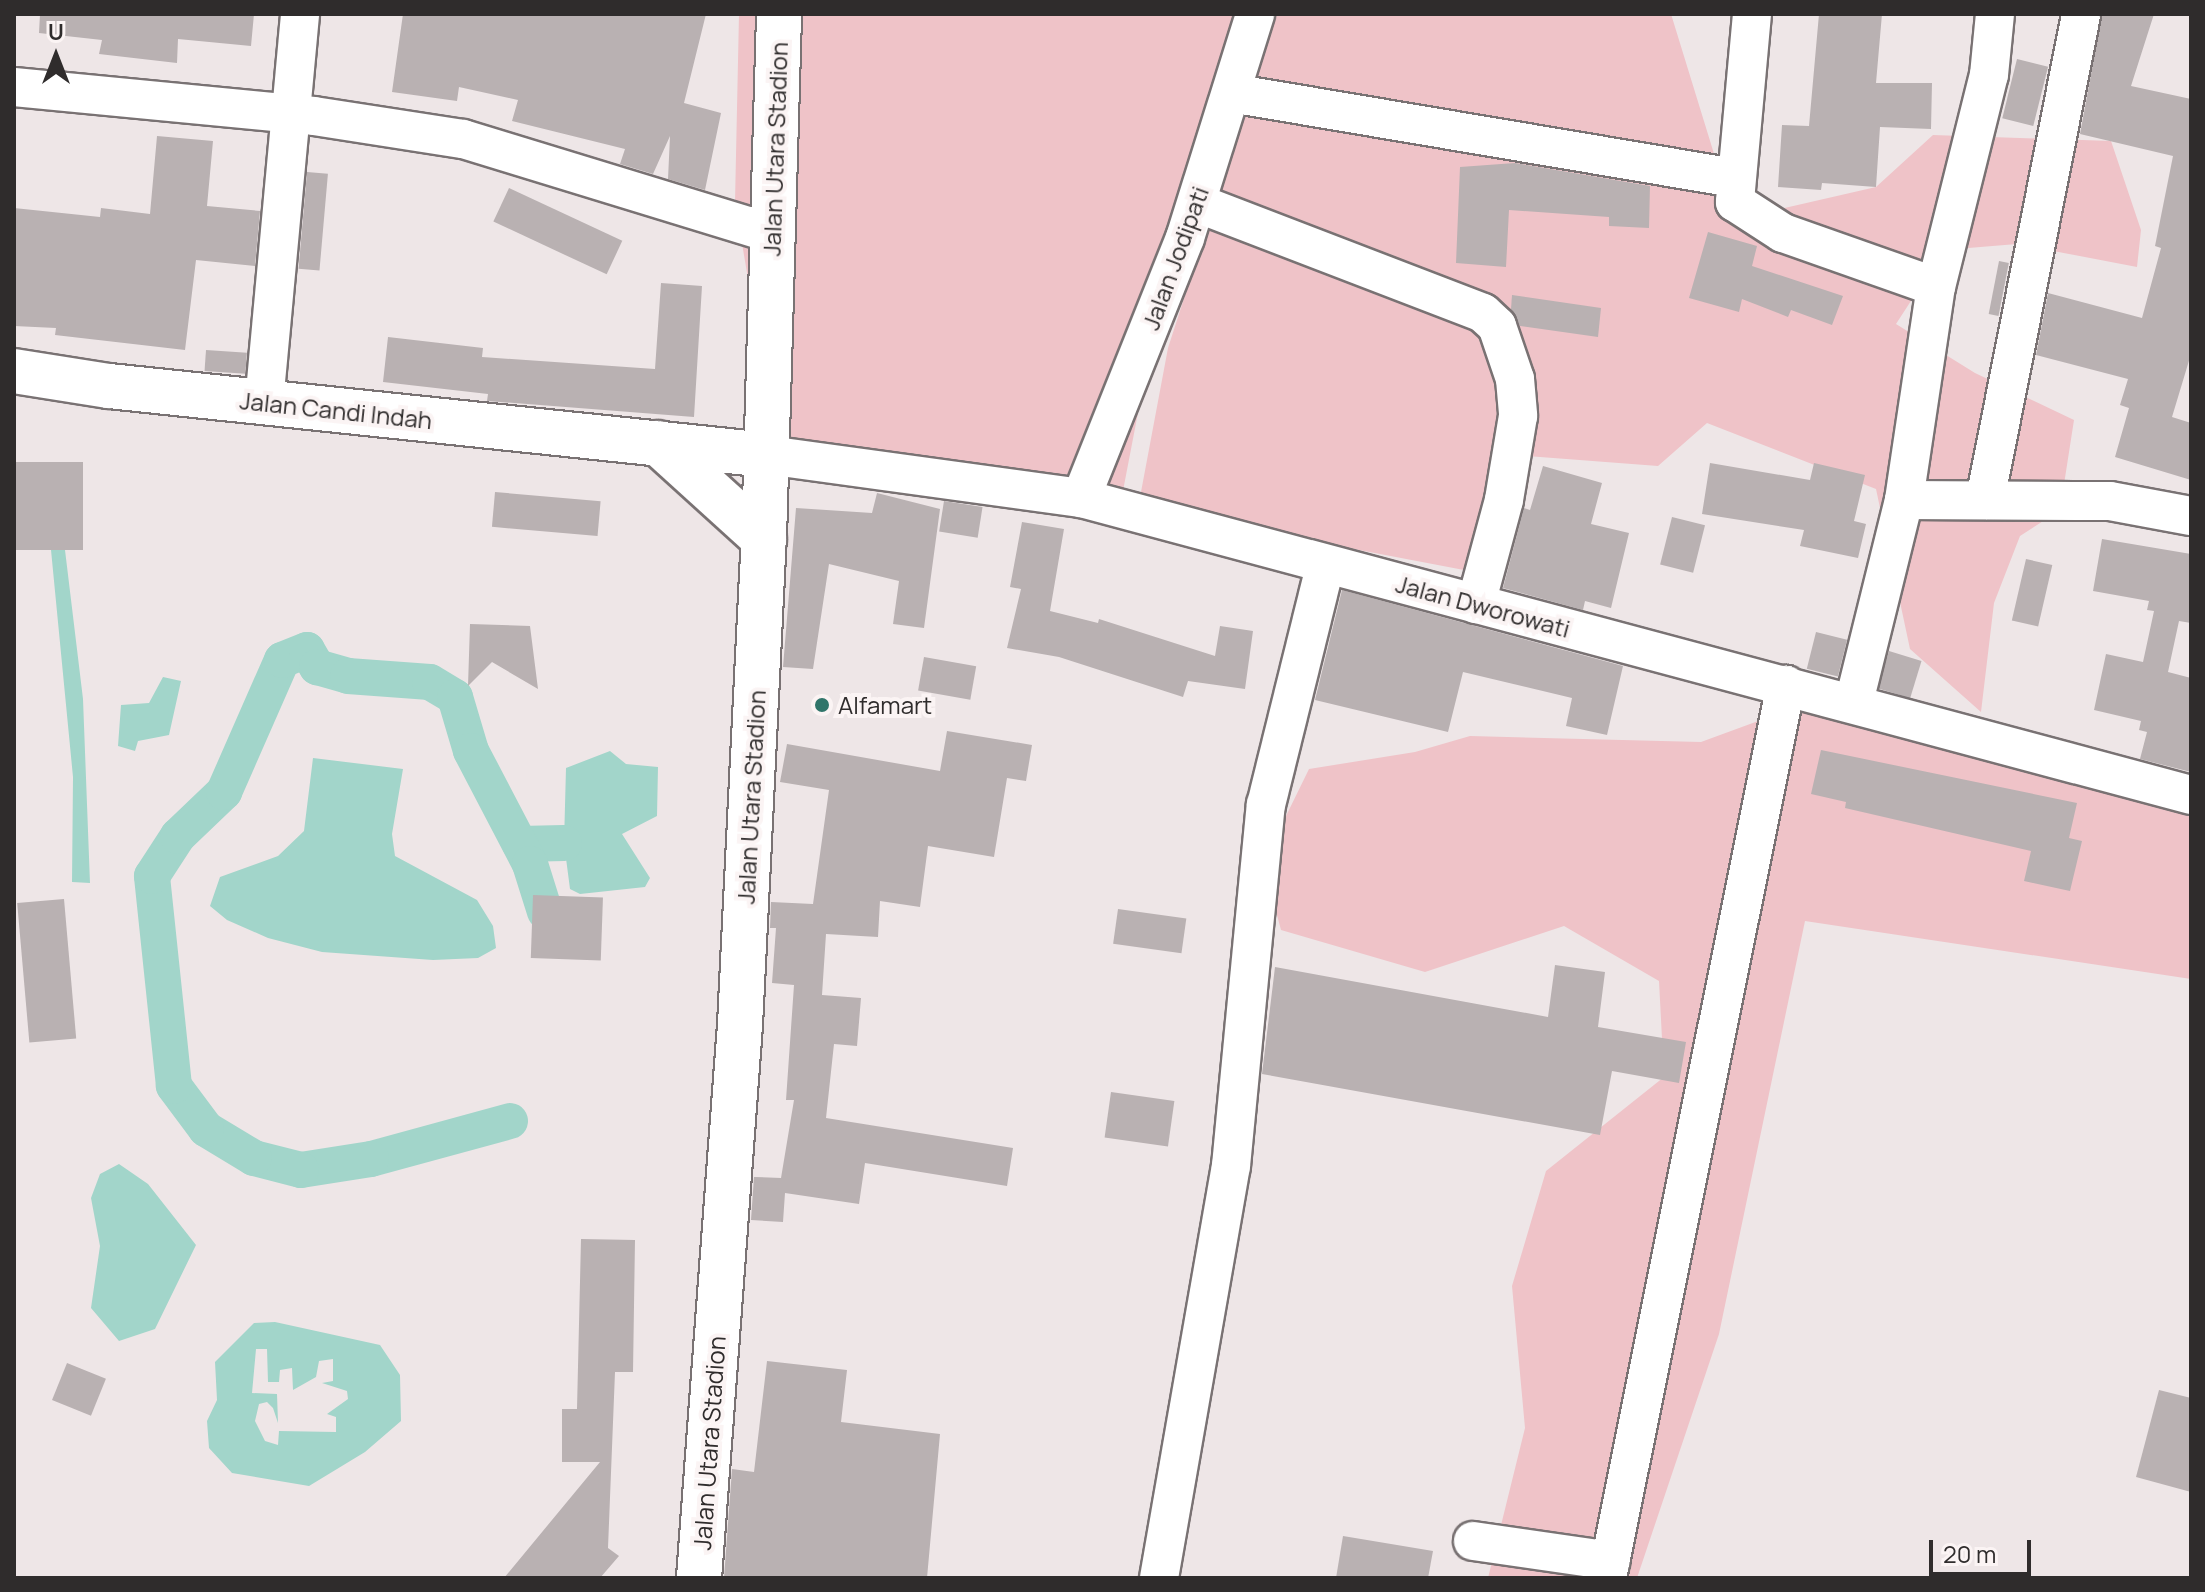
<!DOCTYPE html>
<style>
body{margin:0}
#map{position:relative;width:2205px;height:1592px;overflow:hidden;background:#eee6e7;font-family:Manrope,sans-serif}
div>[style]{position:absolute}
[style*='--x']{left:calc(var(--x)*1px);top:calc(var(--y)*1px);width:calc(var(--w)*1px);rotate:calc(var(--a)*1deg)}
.green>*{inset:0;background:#efc3c8}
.water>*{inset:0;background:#a2d5ca}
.pier>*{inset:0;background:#eee6e7}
.canal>*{height:36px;margin:-18px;padding:0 18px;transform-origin:18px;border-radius:18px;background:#a2d5ca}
.building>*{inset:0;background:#b9b1b2;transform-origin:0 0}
.roads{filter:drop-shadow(2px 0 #797273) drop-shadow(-2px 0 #797273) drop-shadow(0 2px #797273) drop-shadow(0 -2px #797273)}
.street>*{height:38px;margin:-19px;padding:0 19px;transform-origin:19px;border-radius:19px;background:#fff}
.secondary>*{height:44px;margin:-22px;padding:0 22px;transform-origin:22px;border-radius:22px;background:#fff}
.dots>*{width:22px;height:22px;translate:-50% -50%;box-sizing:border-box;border:4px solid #fbf4f4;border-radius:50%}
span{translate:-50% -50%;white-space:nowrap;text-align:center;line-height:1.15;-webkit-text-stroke:8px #fbf4f4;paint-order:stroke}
.street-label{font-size:24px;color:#2f2c2c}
.poi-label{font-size:24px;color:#2f2c2c}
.left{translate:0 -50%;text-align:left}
.frame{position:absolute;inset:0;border:16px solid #2f2c2c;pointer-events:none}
.north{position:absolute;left:16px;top:16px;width:80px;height:80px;-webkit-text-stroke:6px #fbf4f4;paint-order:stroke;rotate:0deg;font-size:22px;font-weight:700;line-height:32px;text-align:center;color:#2f2c2c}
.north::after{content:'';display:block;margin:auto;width:28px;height:36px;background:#2f2c2c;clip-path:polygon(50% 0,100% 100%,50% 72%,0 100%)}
.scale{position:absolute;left:1929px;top:1540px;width:102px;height:36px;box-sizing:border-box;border:4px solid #2f2c2c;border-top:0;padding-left:10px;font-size:24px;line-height:28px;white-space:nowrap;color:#2f2c2c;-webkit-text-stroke:6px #fbf4f4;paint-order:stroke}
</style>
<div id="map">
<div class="green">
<div style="clip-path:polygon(739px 14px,1251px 14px,1172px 236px,1122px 496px,776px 444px,735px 202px)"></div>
<div style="clip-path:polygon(1276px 14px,1671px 14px,1719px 170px,1758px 214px,1876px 187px,1933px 135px,2111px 141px,2141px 230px,2137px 267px,2017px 244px,1944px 250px,1896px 324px,1975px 373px,2074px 420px,2060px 510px,2020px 536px,1994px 603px,1981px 712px,1910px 649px,1876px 489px,1707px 423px,1658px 466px,1527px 456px,1464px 570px,1138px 508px,1168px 348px)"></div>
<div style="clip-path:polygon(1829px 695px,2191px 797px,2191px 979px,1805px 921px,1719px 1334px,1637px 1578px,1488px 1578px,1525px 1428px,1512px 1286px,1546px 1171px,1664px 1077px,1659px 981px,1564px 926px,1425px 972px,1281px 930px,1263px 863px,1309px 769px,1415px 752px,1470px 736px,1701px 742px)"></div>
</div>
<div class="water">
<div style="clip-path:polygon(51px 550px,65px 550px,83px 699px,90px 883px,72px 882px,73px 777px)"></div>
<div style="clip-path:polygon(163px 677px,181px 681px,169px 735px,138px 741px,135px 751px,118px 746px,121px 705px,149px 703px)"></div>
<div style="clip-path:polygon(610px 751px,626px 764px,658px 767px,657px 816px,622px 834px,650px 878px,645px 887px,580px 894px,570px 889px,564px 843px,566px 768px)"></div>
<div style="clip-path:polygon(313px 758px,403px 769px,392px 834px,395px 856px,477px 900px,493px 926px,496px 948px,478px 958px,433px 960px,322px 952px,268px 938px,227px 920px,210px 906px,220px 877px,278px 856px,304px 831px)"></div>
<div style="clip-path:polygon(119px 1164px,148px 1184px,196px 1245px,155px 1329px,119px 1341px,91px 1308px,100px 1246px,91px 1198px,100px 1174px)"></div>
<div style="clip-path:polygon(275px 1322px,380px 1345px,400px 1375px,401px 1421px,365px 1452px,309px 1486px,232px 1473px,209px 1448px,207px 1421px,217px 1400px,215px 1362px,254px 1323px)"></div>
</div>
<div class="pier">
<div style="clip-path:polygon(256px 1349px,267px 1349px,268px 1382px,279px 1382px,280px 1370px,292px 1368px,293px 1390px,316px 1377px,319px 1361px,333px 1359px,333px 1381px,322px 1383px,347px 1391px,348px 1399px,327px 1414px,336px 1417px,336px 1432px,279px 1431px,278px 1445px,265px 1441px,255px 1421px,259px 1404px,267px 1402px,273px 1408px,278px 1423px,277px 1394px,252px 1393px)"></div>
</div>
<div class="canal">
<div style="--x:520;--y:844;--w:44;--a:-1.3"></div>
<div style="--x:510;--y:1121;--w:144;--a:164.7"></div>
<div style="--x:371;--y:1159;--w:71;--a:171.1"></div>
<div style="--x:301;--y:1170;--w:49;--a:-165.7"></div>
<div style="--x:254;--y:1158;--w:56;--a:-148.9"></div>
<div style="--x:206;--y:1129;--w:54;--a:-126.7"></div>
<div style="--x:174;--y:1086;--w:211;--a:-96"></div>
<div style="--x:152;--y:876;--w:48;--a:-57"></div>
<div style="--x:178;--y:836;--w:64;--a:-43.7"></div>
<div style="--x:224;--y:792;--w:144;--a:-66.3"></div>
<div style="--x:282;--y:660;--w:27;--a:-22"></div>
<div style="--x:307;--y:650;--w:20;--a:60"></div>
<div style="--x:317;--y:667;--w:32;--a:16"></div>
<div style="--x:348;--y:676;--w:82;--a:4.2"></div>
<div style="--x:430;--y:682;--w:29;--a:31"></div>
<div style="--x:455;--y:697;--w:56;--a:73.5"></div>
<div style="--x:471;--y:751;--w:127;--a:62.4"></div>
<div style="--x:530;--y:864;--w:50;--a:72.6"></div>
</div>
<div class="building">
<div style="clip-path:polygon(40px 14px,254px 14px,251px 46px,178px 39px,177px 63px,99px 54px,102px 40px,39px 33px)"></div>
<div style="clip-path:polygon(403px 14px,706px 14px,684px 103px,721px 113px,705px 190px,668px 179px,670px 136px,653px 174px,620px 164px,625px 149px,512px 121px,518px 100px,459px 87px,457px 101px,392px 92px)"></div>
<div style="clip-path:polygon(1819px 14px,1882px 14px,1876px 83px,1932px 83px,1931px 129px,1880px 127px,1876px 187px,1822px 183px,1821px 190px,1778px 187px,1782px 125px,1809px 126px)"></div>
<div style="clip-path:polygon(2102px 14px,2154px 14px,2131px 86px,2191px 99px,2191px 354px,2172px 417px,2191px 423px,2191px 480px,2115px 457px,2129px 408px,2120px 405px,2128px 379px,2036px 355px,2048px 293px,2142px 318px,2161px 248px,2155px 246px,2173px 156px,2080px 134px)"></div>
<div style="left:2017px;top:59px;width:32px;height:61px;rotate:14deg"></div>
<div style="clip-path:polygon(157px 136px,213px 141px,207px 206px,260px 211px,255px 266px,196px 260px,185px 350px,55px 335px,56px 328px,14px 326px,14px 208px,100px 217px,101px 208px,150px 214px)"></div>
<div style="clip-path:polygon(1515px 163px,1650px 186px,1649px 228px,1609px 226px,1609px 217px,1509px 210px,1506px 267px,1456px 263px,1460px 167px)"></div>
<div style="left:307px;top:172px;width:21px;height:97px;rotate:5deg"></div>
<div style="left:509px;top:188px;width:125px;height:37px;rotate:25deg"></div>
<div style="clip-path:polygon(1708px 232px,1757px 246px,1752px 266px,1843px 296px,1832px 325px,1791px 310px,1788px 317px,1742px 299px,1739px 312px,1689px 298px)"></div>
<div style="left:1999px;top:261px;width:10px;height:54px;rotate:11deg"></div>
<div style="clip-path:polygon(661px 283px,702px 286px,694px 417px,487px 401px,488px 394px,383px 382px,388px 337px,483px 348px,482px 357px,655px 369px)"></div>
<div style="clip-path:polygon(1512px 295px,1601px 308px,1598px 337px,1520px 326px,1511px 309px)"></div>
<div style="left:206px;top:350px;width:41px;height:21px;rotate:4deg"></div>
<div style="left:83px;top:462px;width:88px;height:69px;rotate:90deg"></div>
<div style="clip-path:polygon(1710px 463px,1810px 480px,1814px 463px,1865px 475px,1854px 521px,1866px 524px,1858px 558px,1800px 546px,1804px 530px,1702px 514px)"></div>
<div style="clip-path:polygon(1543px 466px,1602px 483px,1591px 524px,1629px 533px,1611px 608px,1585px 601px,1583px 610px,1503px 588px,1524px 508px,1530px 510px)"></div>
<div style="left:495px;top:492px;width:106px;height:35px;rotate:5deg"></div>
<div style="clip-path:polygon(877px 493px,940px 509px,924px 628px,893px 624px,899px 581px,829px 564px,813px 669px,783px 667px,796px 508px,872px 513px)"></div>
<div style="left:944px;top:501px;width:39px;height:31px;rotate:9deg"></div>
<div style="left:1672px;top:517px;width:34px;height:49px;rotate:14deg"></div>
<div style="clip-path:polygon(1022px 522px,1064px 529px,1050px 611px,1098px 623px,1099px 619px,1215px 656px,1220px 626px,1253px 631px,1245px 689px,1188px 681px,1183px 697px,1059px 657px,1007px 648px,1021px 589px,1010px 587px)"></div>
<div style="clip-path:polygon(2102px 539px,2191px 554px,2191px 623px,2179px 621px,2168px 672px,2191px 678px,2191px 772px,2140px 759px,2147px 732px,2139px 730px,2141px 721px,2094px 710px,2106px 654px,2143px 662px,2154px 611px,2147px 610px,2149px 601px,2093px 591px)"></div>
<div style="left:2026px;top:559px;width:27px;height:63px;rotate:13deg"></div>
<div style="clip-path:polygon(1342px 590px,1623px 666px,1607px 735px,1566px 726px,1572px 698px,1463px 672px,1448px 732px,1315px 700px)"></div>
<div style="clip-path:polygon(470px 624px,530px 626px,538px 689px,492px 662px,468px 686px)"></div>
<div style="left:1816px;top:632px;width:32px;height:38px;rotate:14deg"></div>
<div style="left:1889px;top:651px;width:34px;height:39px;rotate:17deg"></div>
<div style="left:924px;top:657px;width:53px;height:34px;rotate:10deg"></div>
<div style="clip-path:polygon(947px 731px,1032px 745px,1026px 781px,1007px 778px,994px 857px,928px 846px,920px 907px,880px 901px,878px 937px,826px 934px,822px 995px,861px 998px,857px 1046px,834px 1044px,826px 1118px,1013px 1148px,1007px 1186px,865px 1163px,859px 1204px,785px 1193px,783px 1222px,751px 1220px,754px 1177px,781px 1178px,794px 1100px,786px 1100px,794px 985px,772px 983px,776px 928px,770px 928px,771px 902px,813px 904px,829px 790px,780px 782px,787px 744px,940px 771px)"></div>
<div style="clip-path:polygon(1821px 750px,2077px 803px,2069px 838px,2082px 841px,2070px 891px,2024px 881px,2031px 851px,1845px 808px,1846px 802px,1811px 794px)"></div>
<div style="left:533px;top:895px;width:70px;height:63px;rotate:2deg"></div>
<div style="left:64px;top:899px;width:140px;height:47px;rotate:85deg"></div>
<div style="left:1118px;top:909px;width:69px;height:35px;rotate:8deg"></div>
<div style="clip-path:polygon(1555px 965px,1605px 972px,1598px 1027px,1686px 1042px,1679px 1083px,1612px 1071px,1600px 1135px,1262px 1074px,1275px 967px,1548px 1017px)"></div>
<div style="left:1111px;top:1092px;width:64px;height:46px;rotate:8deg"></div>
<div style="clip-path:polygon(581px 1239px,635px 1240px,633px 1372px,615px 1372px,608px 1548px,619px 1556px,600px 1578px,504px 1578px,600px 1462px,562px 1462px,562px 1409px,577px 1409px)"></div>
<div style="clip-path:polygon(767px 1361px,847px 1370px,841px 1422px,940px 1434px,927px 1578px,724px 1578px,732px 1469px,754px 1472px)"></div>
<div style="left:67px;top:1363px;width:42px;height:40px;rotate:22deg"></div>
<div style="clip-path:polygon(2159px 1390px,2191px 1398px,2191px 1492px,2136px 1477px)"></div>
<div style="clip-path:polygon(1343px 1536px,1433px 1551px,1428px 1578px,1336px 1578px)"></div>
</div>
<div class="roads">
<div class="street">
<div style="--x:1752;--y:14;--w:189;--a:95.2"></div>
<div style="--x:1735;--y:202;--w:57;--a:32.9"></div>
<div style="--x:1783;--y:233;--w:162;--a:19.4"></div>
<div style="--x:14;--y:87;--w:301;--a:5.5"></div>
<div style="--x:314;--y:116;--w:151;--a:8.8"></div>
<div style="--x:463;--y:139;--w:324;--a:17"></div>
<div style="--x:1231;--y:93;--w:510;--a:9.59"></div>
<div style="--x:1197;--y:203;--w:306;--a:21"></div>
<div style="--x:1483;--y:313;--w:19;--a:43"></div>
<div style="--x:1497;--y:326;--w:56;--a:71.2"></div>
<div style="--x:1515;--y:379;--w:37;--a:85"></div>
<div style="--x:1518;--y:416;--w:85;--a:99.5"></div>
<div style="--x:1504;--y:500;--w:108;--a:105.1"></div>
<div style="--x:264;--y:403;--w:391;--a:-84.7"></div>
<div style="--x:767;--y:455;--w:317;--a:7.8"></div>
<div style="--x:1081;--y:498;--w:1149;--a:14.98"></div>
<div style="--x:1081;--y:498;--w:280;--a:-68.2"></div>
<div style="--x:1185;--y:238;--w:235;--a:-72.6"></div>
<div style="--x:1904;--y:500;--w:206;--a:0.3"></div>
<div style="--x:2110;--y:501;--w:82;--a:10.5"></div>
<div style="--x:1985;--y:500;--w:495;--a:-78.8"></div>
<div style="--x:1854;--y:702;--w:208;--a:-76.1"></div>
<div style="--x:1904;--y:500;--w:215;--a:-81.5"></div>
<div style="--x:1936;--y:287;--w:219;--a:-76"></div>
<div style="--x:1989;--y:75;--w:61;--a:-84.4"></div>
<div style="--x:1473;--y:1541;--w:139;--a:8.2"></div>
<div style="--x:1159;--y:1578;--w:418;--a:-80.1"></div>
<div style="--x:1231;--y:1166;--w:363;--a:-84.5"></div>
<div style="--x:1266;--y:805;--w:246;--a:-76.1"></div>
<div style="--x:1607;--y:1578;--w:911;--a:-78.67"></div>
</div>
<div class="secondary">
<div style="--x:14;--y:371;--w:96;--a:9"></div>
<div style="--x:109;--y:386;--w:662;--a:5.99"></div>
<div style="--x:658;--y:443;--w:143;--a:42.2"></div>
<div style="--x:699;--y:1578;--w:555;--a:-85.76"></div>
<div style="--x:740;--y:1025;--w:487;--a:-87.2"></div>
<div style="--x:764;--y:539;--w:525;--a:-88.36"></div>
</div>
</div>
<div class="dots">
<div style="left:822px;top:705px;background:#30756a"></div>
</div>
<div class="street-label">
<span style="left:775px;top:149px;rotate:-88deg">Jalan Utara Stadion</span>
<span style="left:1175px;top:258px;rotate:-70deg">Jalan Jodipati</span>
<span style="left:336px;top:410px;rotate:6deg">Jalan Candi Indah</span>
<span style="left:1483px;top:606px;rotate:15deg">Jalan Dworowati</span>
<span style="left:751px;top:797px;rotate:-87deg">Jalan Utara Stadion</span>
<span style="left:709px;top:1443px;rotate:-86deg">Jalan Utara Stadion</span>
</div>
<div class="poi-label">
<span class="left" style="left:838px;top:705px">Alfamart</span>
</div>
<div class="frame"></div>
<div class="north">U</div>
<div class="scale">20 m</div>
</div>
